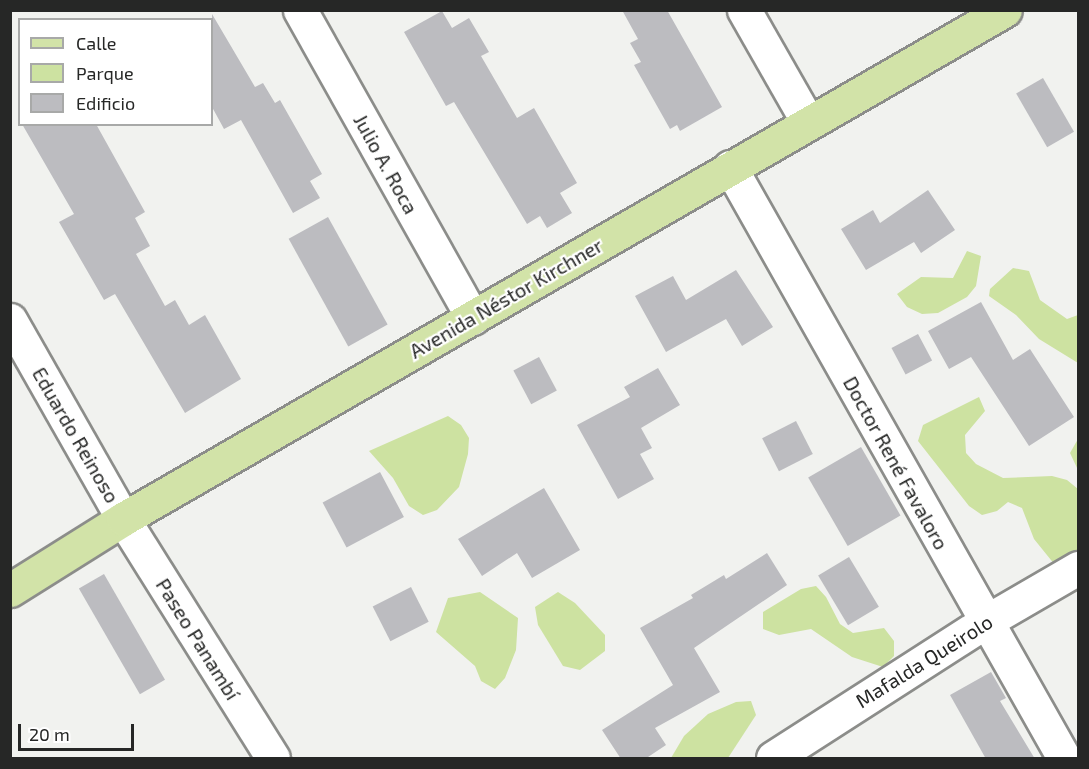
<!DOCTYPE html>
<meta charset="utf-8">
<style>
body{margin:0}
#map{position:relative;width:1089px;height:769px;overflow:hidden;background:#f1f2ef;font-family:"Exo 2",sans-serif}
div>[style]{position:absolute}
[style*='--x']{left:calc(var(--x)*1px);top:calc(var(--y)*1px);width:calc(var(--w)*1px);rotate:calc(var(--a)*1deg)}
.green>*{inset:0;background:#cde2a1}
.building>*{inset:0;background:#bcbcc0;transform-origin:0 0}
.roads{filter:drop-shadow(2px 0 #8c8d8a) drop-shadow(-2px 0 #8c8d8a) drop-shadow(0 2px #8c8d8a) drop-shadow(0 -2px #8c8d8a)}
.minor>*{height:33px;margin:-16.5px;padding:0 16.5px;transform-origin:16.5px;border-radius:16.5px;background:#fff}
.major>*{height:33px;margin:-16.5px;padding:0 16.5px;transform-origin:16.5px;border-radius:16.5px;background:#d2e3a8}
span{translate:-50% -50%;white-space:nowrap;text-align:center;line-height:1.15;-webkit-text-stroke:4.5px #fff;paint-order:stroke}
.street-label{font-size:20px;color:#262726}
.frame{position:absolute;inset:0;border:12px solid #262726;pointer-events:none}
.legend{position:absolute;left:18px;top:18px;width:195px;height:108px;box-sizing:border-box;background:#fff;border:2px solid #a8a9a8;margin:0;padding:8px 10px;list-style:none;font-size:18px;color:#262726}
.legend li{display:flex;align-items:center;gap:12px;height:30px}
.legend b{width:30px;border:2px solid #a8a9a8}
.scale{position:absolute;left:18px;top:724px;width:116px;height:27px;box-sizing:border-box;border:3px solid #262726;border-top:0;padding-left:8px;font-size:18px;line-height:21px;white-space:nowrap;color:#262726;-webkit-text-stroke:4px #fff;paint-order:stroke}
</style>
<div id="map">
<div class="green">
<div style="clip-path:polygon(967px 251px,981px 256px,976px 286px,967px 297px,938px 313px,922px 314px,907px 307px,897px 294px,921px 277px,953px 278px)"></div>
<div style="clip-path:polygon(1013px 268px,1029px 271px,1040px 300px,1067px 319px,1078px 315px,1078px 363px,1039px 339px,1016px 315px,989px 296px,990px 289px)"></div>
<div style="clip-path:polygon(979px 397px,985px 411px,965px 435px,966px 453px,976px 464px,1003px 478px,1052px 476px,1067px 480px,1078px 489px,1078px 563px,1055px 565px,1034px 539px,1022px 508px,1008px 502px,997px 511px,982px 515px,969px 506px,918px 441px,923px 425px)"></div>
<div style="clip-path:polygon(448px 416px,461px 425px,469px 438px,468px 454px,459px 487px,437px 510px,423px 515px,409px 506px,393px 478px,369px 451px)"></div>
<div style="clip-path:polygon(1078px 439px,1078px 470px,1070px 453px)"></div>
<div style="clip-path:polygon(816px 586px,826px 597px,840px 624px,853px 633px,884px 628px,894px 641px,894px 656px,883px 667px,852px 657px,811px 629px,779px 635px,763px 629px,763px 612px,801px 589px)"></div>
<div style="clip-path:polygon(480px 592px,518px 618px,516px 650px,505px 678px,495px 689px,481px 681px,475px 666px,436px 632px,448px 598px)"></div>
<div style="clip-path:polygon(558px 592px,575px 603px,605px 635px,605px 651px,580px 670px,563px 666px,538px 625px,535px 607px)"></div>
<div style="clip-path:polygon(751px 701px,756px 715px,728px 758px,671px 758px,684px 736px,708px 714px,736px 702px)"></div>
</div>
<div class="building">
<div style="clip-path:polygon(622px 10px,667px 10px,722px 107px,680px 131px,677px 125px,670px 129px,634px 65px,641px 62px,630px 43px,638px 39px)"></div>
<div style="clip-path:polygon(442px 11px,452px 28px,469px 18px,489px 52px,481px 56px,517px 118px,534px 108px,577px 183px,560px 193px,572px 213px,547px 228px,540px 216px,527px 224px,454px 102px,446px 106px,404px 32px)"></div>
<div style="clip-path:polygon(212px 14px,255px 87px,263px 83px,275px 103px,280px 100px,322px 174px,310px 181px,320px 198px,293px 213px,241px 120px,224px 129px,212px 107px)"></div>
<div style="left:1043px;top:78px;width:62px;height:31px;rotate:60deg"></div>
<div style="clip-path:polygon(22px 124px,96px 124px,145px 212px,135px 218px,150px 246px,136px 254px,165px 306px,175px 300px,189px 325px,205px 315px,241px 379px,185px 413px,115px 294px,104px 300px,59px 222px,74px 214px)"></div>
<div style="clip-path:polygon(928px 190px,955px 230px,921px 253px,914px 242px,866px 270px,841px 229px,873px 210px,880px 223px)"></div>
<div style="left:328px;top:217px;width:123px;height:45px;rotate:61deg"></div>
<div style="clip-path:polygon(736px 270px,773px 327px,742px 346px,726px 319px,666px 352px,635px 296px,673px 276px,686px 300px)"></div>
<div style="clip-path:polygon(981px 302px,1013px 360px,1030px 349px,1074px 417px,1029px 446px,971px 357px,949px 369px,928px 331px)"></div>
<div style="left:918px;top:334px;width:30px;height:30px;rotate:62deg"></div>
<div style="left:539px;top:357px;width:38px;height:29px;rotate:62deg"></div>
<div style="clip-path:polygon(658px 368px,680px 405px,641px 428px,652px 448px,640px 454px,654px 479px,618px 499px,577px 425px,630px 397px,624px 387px)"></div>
<div style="left:796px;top:421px;width:37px;height:38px;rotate:63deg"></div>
<div style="left:861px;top:447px;width:79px;height:61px;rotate:60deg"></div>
<div style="left:380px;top:472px;width:51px;height:65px;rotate:62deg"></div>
<div style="clip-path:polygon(544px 488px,580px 550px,532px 578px,517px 553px,482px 576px,458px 539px)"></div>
<div style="clip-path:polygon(767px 553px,787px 585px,694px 648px,720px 692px,655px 728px,666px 745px,645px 759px,621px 759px,602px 730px,673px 685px,640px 628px,693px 598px,691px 595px,724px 575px,726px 579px)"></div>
<div style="left:849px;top:557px;width:58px;height:36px;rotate:59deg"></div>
<div style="left:104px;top:574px;width:122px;height:29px;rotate:60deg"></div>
<div style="left:411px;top:587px;width:39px;height:43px;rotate:63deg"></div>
<div style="clip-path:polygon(991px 672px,1006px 698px,1000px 701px,1035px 759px,986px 759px,950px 695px)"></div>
</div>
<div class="roads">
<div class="minor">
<div style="--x:300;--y:10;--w:353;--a:60.7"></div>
<div style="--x:744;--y:10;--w:129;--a:60.3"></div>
<div style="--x:730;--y:167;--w:679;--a:60.53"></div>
<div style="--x:10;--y:320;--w:229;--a:60.4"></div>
<div style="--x:123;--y:519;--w:282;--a:57.9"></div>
<div style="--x:773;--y:758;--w:252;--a:-32.7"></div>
<div style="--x:985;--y:622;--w:108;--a:-30.1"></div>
</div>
<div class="major">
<div style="--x:10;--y:590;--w:133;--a:-32.1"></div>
<div style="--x:123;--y:519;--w:1018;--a:-29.99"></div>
</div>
</div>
<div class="street-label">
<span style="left:386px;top:164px;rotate:61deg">Julio A. Roca</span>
<span style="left:506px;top:298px;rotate:-30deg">Avenida Néstor Kirchner</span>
<span style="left:76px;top:435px;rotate:60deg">Eduardo Reinoso</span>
<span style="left:896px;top:463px;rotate:61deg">Doctor René Favaloro</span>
<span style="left:198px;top:639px;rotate:58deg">Paseo Panambí</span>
<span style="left:924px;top:661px;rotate:-32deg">Mafalda Queirolo</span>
</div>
<div class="frame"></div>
<ul class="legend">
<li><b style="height:8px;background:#d2e3a8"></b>Calle</li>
<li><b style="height:16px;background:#cde2a1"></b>Parque</li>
<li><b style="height:16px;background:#bcbcc0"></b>Edificio</li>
</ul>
<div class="scale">20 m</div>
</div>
